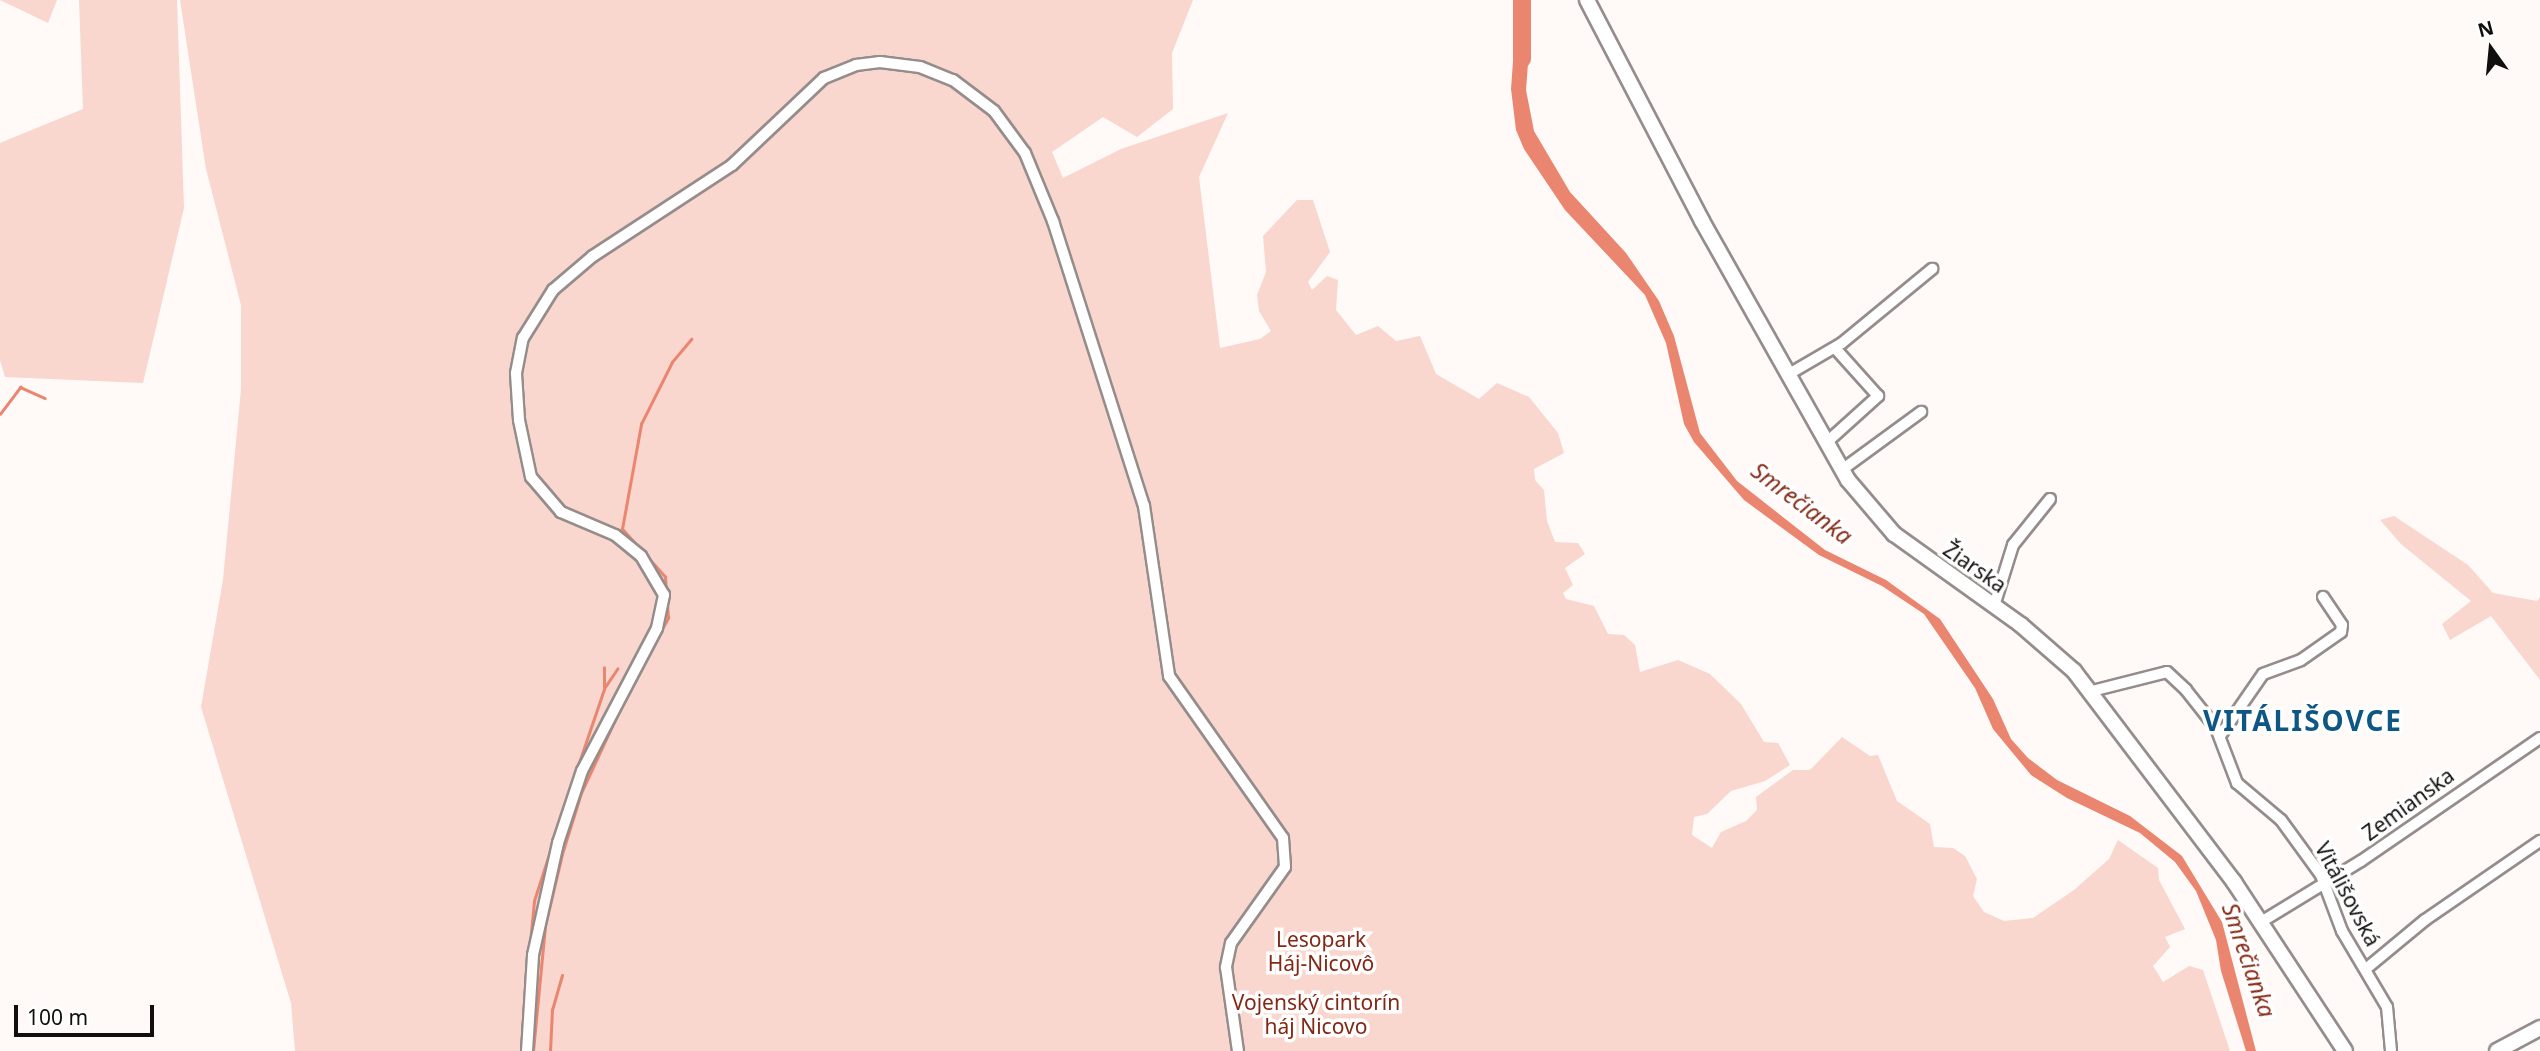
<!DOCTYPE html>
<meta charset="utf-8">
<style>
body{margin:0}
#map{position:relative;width:2540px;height:1051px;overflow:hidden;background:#fff9f8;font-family:"Noto Sans",sans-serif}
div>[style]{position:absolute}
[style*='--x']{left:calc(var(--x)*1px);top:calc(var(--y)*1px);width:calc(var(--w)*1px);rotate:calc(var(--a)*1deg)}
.green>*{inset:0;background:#f9d6ce}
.water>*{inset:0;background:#ea856f}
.stream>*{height:2.5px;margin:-1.25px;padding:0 1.25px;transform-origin:1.25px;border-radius:1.25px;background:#ea856f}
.river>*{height:18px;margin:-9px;padding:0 9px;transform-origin:9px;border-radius:9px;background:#ea856f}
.roads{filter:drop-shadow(2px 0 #958d8b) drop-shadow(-2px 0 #958d8b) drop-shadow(0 2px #958d8b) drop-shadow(0 -2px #958d8b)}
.street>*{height:10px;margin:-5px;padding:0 5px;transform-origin:5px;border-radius:5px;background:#fff}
.secondary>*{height:14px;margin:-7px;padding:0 7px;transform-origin:7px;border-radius:7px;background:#fff}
span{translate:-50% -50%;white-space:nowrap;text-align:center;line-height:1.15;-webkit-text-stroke:7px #fff;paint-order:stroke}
.street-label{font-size:21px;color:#110f0e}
.park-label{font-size:21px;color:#822815}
.water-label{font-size:23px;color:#862c19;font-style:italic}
.district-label{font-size:28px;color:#0e5684;font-weight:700;letter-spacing:2px}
.north{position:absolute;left:2456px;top:14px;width:70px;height:70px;-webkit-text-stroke:5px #fff;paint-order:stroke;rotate:345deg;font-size:19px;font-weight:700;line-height:28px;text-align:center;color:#110f0e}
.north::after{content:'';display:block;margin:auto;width:24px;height:32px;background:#110f0e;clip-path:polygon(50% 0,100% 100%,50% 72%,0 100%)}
.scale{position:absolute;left:14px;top:1005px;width:140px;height:32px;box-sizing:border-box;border:4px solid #110f0e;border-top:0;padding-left:9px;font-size:21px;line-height:24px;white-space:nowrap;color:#110f0e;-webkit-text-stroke:5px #fff;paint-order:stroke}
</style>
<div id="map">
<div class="green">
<div style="clip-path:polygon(0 0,57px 0,48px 23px)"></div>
<div style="clip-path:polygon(79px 0,177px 0,184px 208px,143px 383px,5px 377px,0 360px,0 143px,83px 109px)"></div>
<div style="clip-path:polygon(180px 0,1193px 0,1172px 53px,1173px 109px,1137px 137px,1103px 117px,1052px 152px,1063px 178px,1121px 149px,1228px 113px,1199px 177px,1220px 348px,1260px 339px,1271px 331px,1259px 311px,1257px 295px,1266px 272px,1263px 236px,1297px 200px,1313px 200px,1330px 252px,1308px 282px,1312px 290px,1327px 276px,1338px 280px,1336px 310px,1356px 335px,1378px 326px,1396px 341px,1420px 336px,1436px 374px,1479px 399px,1497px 383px,1529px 397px,1558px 433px,1564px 453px,1534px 469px,1535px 480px,1544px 490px,1547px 521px,1555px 542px,1578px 543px,1585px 554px,1565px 568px,1573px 585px,1563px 593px,1566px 599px,1594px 606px,1608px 634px,1624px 635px,1635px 645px,1640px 672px,1678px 660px,1710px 674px,1741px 704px,1764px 742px,1778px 743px,1790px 765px,1765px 781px,1731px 791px,1707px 814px,1694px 817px,1692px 835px,1712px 848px,1721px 832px,1746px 821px,1757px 810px,1756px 797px,1793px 770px,1810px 770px,1842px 737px,1870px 756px,1878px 755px,1897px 801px,1930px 824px,1934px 847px,1953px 848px,1965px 856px,1977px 879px,1973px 896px,1984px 912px,2004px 921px,2033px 918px,2074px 890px,2109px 859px,2118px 840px,2158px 868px,2159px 880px,2185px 929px,2165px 937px,2170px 947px,2153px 966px,2163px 982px,2189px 966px,2203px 970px,2230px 1051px,295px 1051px,291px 1003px,201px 707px,223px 580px,241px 389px,241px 305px,206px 169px)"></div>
<div style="clip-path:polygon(2394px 516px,2468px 565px,2493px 593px,2537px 601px,2540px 597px,2540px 680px,2491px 616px,2450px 640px,2442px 624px,2471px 601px,2401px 544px,2380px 520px)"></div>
</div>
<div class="water">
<div style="clip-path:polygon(1515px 34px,1530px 37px,1526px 90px,1534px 131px,1570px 192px,1626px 253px,1659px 301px,1674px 336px,1700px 433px,1737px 481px,1825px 550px,1886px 580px,1940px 619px,1993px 699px,2011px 739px,2028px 758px,2057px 780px,2130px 816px,2182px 856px,2222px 922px,2256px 1051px,2246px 1051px,2221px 971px,2216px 940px,2196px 891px,2175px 862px,2140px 833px,2067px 798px,2031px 775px,1993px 729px,1975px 688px,1924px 614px,1882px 586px,1819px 555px,1744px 500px,1694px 442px,1684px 424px,1666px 343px,1645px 295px,1565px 210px,1524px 149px,1516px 130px,1511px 89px)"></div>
</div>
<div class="stream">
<div style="--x:0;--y:414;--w:34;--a:-53"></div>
<div style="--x:20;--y:387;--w:27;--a:24"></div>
<div style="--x:662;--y:629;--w:13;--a:-61"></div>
<div style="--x:668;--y:618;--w:41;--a:-94.2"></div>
<div style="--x:665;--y:577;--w:64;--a:-131.9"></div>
<div style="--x:622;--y:529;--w:107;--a:-79.7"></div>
<div style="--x:641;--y:424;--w:69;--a:-63.4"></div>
<div style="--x:672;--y:362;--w:30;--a:-50"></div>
<div style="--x:605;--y:687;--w:22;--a:-56"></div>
<div style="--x:569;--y:792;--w:109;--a:-71.2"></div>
<div style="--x:604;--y:689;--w:21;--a:-90"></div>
<div style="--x:525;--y:995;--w:94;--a:-84.5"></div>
<div style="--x:534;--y:901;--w:59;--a:-72.2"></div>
<div style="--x:521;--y:1051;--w:47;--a:-85.1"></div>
<div style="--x:533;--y:1051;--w:126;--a:-84.5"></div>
<div style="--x:545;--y:926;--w:74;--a:-76.7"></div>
<div style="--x:562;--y:854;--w:64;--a:-72.7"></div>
<div style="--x:581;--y:793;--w:93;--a:-65.1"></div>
<div style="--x:550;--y:1051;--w:41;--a:-87.2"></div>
<div style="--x:552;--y:1010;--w:36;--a:-74"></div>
</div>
<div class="river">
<div style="--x:1522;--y:59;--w:59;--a:-90"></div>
</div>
<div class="roads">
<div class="street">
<div style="--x:1789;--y:374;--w:61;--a:-30.3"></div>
<div style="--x:1842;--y:343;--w:117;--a:-39.4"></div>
<div style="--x:1827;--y:442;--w:69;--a:-42"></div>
<div style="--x:1878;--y:396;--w:64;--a:-131.9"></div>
<div style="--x:1843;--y:469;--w:97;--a:-36.2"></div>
<div style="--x:1994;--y:606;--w:64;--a:-72.7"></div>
<div style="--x:2013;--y:545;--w:59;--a:-51.2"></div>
<div style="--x:2092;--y:691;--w:77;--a:-14.2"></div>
<div style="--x:2167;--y:672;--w:26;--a:43"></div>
<div style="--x:2186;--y:690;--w:48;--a:51.7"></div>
<div style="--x:2216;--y:728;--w:59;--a:69.1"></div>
<div style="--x:2237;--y:783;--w:57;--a:40.1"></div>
<div style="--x:2281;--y:820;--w:68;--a:54"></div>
<div style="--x:2321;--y:875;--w:60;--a:69.4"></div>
<div style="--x:2342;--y:931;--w:88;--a:59.4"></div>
<div style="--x:2387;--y:1007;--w:44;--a:84.8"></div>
<div style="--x:2220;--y:736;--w:75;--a:-55.3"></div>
<div style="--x:2263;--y:674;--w:40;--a:-20.2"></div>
<div style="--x:2301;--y:660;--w:49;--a:-35"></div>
<div style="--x:2341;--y:632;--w:7;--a:-82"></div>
<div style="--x:2342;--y:625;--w:34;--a:-124"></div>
<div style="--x:2261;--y:922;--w:117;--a:-31.4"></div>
<div style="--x:2361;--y:861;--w:217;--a:-34.5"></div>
<div style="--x:2367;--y:968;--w:75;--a:-39.6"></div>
<div style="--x:2425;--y:920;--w:140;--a:-34.5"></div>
<div style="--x:527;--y:1051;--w:96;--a:-86.4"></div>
<div style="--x:533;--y:955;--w:115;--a:-77.4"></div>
<div style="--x:558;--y:843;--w:76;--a:-71.6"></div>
<div style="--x:582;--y:771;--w:161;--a:-62.3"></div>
<div style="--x:657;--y:628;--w:34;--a:-78"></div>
<div style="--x:664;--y:595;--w:45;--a:-120.5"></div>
<div style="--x:641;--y:556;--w:33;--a:-141"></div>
<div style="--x:615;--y:535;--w:59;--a:-156.9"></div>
<div style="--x:561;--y:512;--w:46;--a:-130.6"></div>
<div style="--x:531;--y:477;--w:58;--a:-101.9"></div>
<div style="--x:519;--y:420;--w:47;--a:-93.7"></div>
<div style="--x:516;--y:373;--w:36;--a:-79"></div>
<div style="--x:523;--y:338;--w:57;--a:-58"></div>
<div style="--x:553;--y:290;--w:52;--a:-40.4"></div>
<div style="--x:593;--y:256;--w:166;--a:-33.2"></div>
<div style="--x:732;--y:165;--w:127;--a:-43.4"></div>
<div style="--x:824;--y:78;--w:35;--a:-22"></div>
<div style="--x:856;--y:65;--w:24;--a:-7"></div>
<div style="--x:880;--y:62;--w:40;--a:7.1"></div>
<div style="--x:920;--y:67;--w:35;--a:22"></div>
<div style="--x:953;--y:80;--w:51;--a:37.1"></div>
<div style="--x:994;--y:111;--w:52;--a:53.6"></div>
<div style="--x:1025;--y:153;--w:74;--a:67.6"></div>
<div style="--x:1053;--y:221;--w:299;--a:72.3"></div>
<div style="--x:1144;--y:506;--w:172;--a:81.6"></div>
<div style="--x:1169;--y:676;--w:198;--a:54.9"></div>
<div style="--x:1283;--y:838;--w:29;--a:86"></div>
<div style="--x:1285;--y:867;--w:93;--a:125.4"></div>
<div style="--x:1231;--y:943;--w:25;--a:102"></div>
<div style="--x:1226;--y:967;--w:85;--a:81.9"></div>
</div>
<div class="secondary">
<div style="--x:1587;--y:0;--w:249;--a:62.5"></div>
<div style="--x:1702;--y:221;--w:297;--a:60.6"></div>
<div style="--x:1848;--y:480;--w:71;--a:49.6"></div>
<div style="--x:1894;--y:534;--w:156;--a:35.6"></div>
<div style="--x:2021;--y:625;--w:70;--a:41"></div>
<div style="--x:2074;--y:671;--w:265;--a:52.8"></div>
<div style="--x:2234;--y:882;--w:202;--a:56.7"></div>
<div style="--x:2497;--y:1051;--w:49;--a:-28.1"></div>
</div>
</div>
<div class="street-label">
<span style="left:1975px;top:567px;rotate:35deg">Žiarska</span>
<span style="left:2408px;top:804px;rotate:-36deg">Zemianska</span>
<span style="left:2348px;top:894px;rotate:62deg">Vitálišovská</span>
</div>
<div class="park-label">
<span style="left:1321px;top:951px">Lesopark<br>Háj-Nicovô</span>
<span style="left:1316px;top:1014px">Vojenský cintorín<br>háj Nicovo</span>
</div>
<div class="water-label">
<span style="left:1802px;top:503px;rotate:37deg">Smrečianka</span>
<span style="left:2249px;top:960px;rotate:71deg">Smrečianka</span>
</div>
<div class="district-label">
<span style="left:2303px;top:720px">VITÁLIŠOVCE</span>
</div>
<div class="north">N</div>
<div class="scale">100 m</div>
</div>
